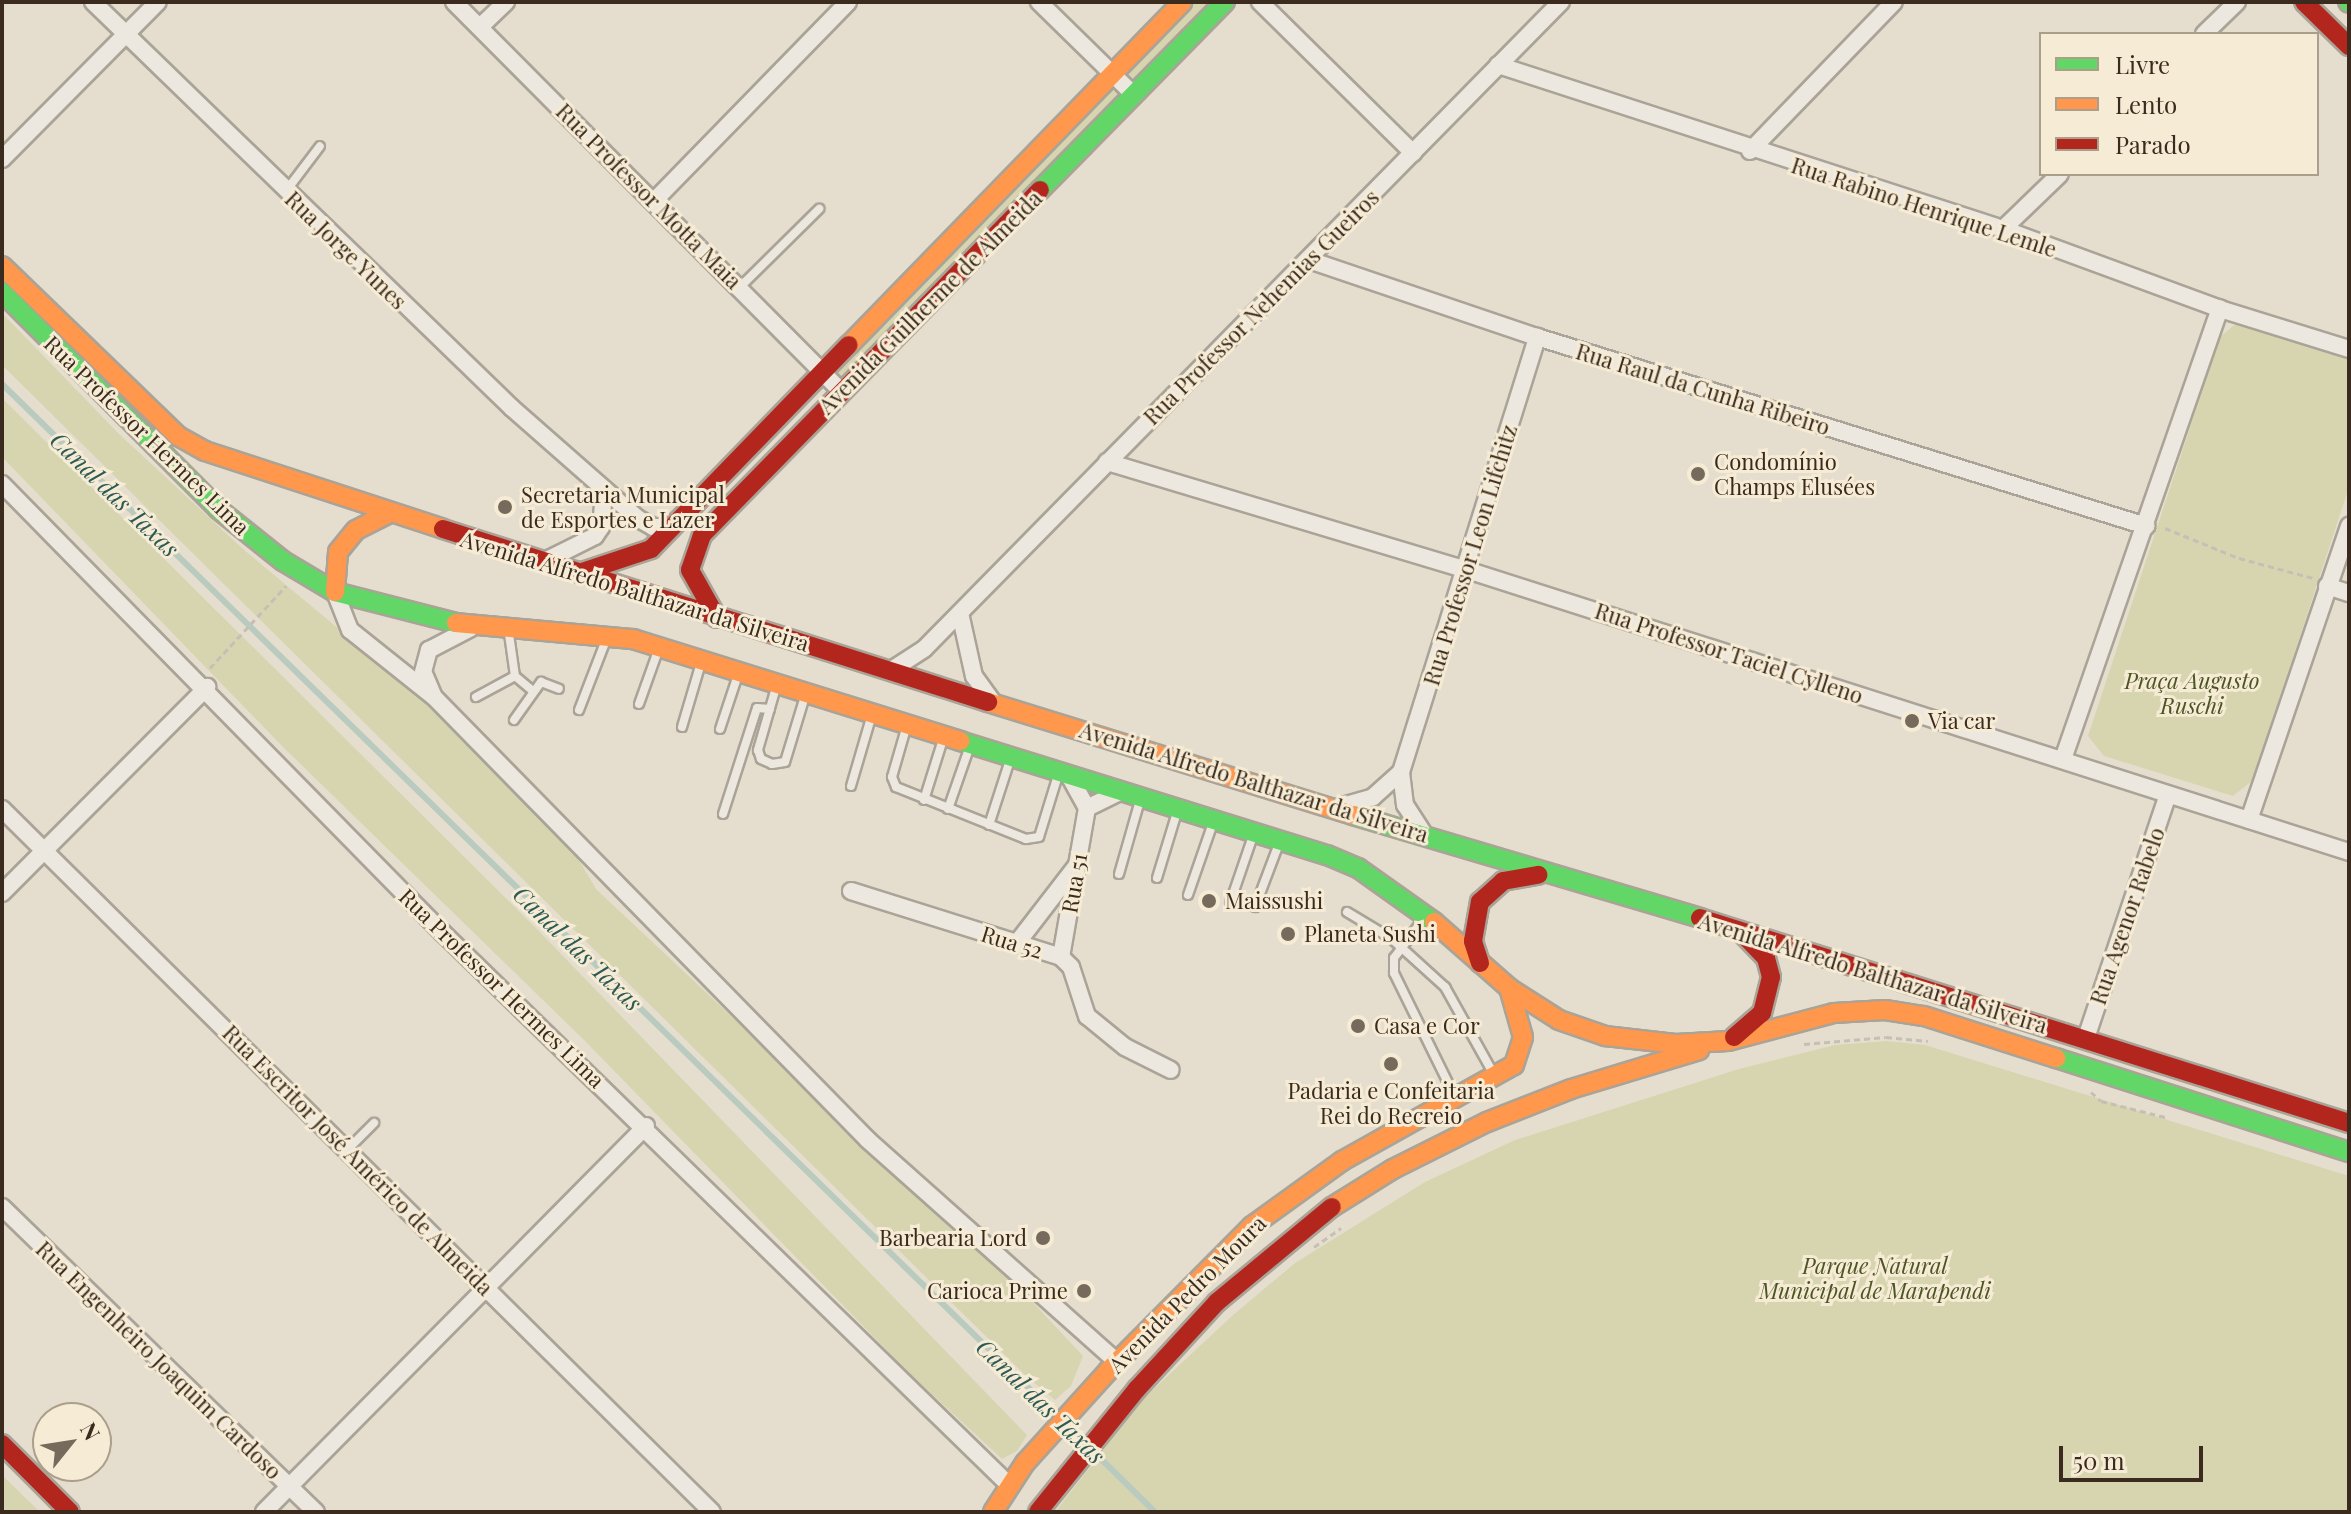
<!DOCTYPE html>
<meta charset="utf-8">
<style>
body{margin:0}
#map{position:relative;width:2351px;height:1514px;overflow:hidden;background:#e5dece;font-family:"Playfair Display",serif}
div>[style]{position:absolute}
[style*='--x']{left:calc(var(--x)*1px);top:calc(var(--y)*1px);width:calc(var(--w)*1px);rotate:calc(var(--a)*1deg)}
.green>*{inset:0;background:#d6d5b0}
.stream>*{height:6px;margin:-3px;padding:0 3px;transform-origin:3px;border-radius:3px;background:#b9cabf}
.path>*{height:3px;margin-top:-1.5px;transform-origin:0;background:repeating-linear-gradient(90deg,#c6bfb6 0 6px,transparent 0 10px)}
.roads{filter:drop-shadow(2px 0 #aaa397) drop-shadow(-2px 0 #aaa397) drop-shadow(0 2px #aaa397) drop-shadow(0 -2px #aaa397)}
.lane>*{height:8px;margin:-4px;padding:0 4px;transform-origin:4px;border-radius:4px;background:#ede8df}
.street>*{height:16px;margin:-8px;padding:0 8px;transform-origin:8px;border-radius:8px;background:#ede8df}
.fast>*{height:18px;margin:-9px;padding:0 9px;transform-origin:9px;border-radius:9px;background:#63d668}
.slow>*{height:18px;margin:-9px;padding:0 9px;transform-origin:9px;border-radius:9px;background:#ff974d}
.jam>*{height:18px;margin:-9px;padding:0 9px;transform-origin:9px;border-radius:9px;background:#b3261e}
.dots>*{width:22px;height:22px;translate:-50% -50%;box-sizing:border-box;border:4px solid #f6ebd4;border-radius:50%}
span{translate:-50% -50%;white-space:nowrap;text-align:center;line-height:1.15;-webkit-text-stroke:6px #f6ebd4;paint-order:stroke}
.street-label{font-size:22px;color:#3a2b1e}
.poi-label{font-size:22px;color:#3a2b1e}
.left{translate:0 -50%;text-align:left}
.right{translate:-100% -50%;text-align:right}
.park-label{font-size:22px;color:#4c5624;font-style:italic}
.water-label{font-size:24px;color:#2d5a55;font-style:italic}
.frame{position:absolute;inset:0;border:4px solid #3a2b1e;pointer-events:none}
.legend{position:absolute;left:2039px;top:32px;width:280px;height:144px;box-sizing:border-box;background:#f6ebd4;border:2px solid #ab9e8b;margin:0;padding:10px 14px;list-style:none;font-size:24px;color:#3a2b1e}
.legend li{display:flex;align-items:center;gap:16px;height:40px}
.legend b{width:40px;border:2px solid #ab9e8b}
.north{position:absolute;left:32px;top:1402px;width:80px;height:80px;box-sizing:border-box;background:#f6ebd4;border:2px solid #ab9e8b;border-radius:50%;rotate:60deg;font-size:22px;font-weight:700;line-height:32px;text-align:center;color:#3a2b1e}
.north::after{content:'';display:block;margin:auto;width:28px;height:36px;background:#766a5c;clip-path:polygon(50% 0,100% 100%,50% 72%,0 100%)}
.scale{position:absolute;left:2059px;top:1446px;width:144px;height:36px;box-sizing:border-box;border:4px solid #3a2b1e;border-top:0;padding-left:10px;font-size:24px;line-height:28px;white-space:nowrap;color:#3a2b1e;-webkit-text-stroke:6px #f6ebd4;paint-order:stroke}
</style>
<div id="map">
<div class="green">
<div style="clip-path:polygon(1182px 2px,1226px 2px,842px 392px,823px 372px)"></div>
<div style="clip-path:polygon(2px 313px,118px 433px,243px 549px,424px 700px,570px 845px,596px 889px,1011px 1279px,1083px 1356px,1071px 1386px,1055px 1400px,1025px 1375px,2px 365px)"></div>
<div style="clip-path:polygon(2239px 321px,2349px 351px,2349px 487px,2253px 780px,2233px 796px,2104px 756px,2088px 736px,2220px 337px)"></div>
<div style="clip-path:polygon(2px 398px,533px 925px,1027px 1435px,1017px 1451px,1002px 1459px,908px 1372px,585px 1041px,283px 747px,2px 457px)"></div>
<div style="clip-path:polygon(1887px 1041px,1925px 1045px,2349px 1176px,2349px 1512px,1055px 1512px,1144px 1398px,1232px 1316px,1295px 1263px,1425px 1182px,1515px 1140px,1739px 1069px,1835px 1045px)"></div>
<div style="clip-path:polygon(2px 1472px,5px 1478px,40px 1512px,2px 1512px)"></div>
</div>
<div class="stream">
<div style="--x:2;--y:384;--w:1516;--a:44.36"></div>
<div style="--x:1094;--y:1452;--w:86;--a:44.5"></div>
</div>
<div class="path">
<div style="--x:2165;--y:528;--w:80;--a:22.1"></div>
<div style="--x:2239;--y:558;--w:77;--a:15.1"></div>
<div style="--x:210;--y:668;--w:112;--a:-47.2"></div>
<div style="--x:1804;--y:1044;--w:82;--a:-4.9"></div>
<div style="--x:1886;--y:1037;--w:42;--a:5.4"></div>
<div style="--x:2091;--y:1092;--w:13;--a:42"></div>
<div style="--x:2101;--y:1101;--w:70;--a:14"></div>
<div style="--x:1314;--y:1247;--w:33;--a:-35"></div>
</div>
<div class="roads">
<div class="lane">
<div style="--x:286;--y:191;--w:56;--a:-52.9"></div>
<div style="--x:741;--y:286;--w:110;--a:-44.6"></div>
<div style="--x:509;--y:634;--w:42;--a:81.9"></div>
<div style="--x:515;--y:676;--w:23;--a:40"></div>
<div style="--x:777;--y:684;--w:69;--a:106.1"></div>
<div style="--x:758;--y:750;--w:9;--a:72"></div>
<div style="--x:761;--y:759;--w:12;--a:24"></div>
<div style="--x:772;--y:764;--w:13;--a:-9"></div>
<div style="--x:785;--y:762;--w:72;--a:-73.1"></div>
<div style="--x:476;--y:697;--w:44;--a:-28.3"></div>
<div style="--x:639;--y:704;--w:59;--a:-70.3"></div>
<div style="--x:579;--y:710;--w:75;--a:-68.9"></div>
<div style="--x:514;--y:720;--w:47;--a:-54.6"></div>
<div style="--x:541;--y:682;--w:19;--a:21"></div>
<div style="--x:907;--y:725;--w:54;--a:106.1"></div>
<div style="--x:892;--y:777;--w:11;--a:68"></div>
<div style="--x:896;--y:787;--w:140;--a:21.8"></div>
<div style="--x:1026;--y:839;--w:13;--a:-9"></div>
<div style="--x:1039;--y:837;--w:68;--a:-72.9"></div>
<div style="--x:682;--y:727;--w:67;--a:-73.5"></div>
<div style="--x:720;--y:729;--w:60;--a:-71.6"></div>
<div style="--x:851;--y:786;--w:75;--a:-73.7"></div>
<div style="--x:924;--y:800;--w:67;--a:-72.6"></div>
<div style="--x:948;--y:809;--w:67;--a:-70.8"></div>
<div style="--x:723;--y:814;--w:111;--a:-72.2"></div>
<div style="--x:757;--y:708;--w:13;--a:4"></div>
<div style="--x:989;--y:825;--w:71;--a:-72.1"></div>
<div style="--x:1119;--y:874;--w:80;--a:-74.1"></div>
<div style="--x:1157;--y:878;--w:72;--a:-73.1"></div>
<div style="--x:1188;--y:895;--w:79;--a:-70.9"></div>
<div style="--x:1230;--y:903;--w:74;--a:-71.1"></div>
<div style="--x:1255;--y:907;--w:71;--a:-69.3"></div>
<div style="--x:1347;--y:912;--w:52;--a:31"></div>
<div style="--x:1392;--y:939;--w:72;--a:42.2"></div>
<div style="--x:1445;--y:987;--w:98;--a:60.8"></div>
<div style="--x:1425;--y:917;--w:51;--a:127.1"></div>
<div style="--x:1394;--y:958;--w:15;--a:90"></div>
<div style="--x:1394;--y:973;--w:136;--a:63.8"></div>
<div style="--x:348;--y:1149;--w:37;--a:-45"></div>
</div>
<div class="street">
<div style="--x:93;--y:2;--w:583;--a:44.1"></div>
<div style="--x:512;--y:408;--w:167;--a:41.3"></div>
<div style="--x:637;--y:518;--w:18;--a:29"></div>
<div style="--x:653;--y:527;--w:20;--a:0"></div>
<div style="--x:454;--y:2;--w:550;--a:45.15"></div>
<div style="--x:1039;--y:2;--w:133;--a:44.4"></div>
<div style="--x:1260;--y:2;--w:215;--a:44.6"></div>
<div style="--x:481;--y:26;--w:35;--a:-44"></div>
<div style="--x:2204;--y:34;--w:46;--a:-44.1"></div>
<div style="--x:1498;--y:65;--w:531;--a:17.99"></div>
<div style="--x:2003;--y:229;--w:231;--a:20.2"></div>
<div style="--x:2220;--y:309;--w:135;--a:17.2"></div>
<div style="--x:1750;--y:151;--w:207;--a:-46"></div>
<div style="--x:2;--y:159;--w:221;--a:-45.2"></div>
<div style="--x:656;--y:199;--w:275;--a:-45.7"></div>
<div style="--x:2003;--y:229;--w:79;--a:-44"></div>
<div style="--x:1309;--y:260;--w:241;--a:18.7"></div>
<div style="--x:1537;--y:337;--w:638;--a:17.24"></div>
<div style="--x:1107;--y:462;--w:376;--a:16.7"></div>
<div style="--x:1467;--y:570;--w:926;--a:17.73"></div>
<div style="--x:2;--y:484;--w:629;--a:45.52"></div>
<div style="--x:443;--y:933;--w:791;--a:44.28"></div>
<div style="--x:543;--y:562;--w:58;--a:-26.6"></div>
<div style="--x:595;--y:536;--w:11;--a:-56"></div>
<div style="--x:601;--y:527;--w:36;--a:-85"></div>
<div style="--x:2327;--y:586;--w:23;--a:18"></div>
<div style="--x:335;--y:592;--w:41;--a:68.5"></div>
<div style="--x:350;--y:630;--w:107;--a:38.6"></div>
<div style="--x:434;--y:697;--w:620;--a:45.59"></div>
<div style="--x:868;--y:1140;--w:334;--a:41.7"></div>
<div style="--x:960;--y:613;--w:65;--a:77.5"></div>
<div style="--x:974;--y:676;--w:32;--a:54"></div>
<div style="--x:890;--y:671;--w:40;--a:-32.9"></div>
<div style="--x:924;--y:649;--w:908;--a:-45.45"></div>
<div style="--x:433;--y:695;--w:25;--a:-113"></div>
<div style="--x:423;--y:672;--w:23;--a:-75"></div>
<div style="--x:429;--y:650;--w:47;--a:-27.6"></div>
<div style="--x:2063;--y:759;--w:477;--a:-70.8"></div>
<div style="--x:1339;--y:807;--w:35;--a:-16"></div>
<div style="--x:1373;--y:797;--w:38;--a:-42"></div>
<div style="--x:1087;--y:808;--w:39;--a:-26"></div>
<div style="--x:2;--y:809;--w:999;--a:44.72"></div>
<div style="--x:2249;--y:820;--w:311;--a:-71.2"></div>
<div style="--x:1424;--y:834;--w:35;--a:-123"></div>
<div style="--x:1405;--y:805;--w:33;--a:-97"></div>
<div style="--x:1401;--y:772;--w:456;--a:-72.6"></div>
<div style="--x:851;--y:891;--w:220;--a:17.4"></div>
<div style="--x:1061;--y:957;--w:14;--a:45"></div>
<div style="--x:1071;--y:967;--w:52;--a:71.9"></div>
<div style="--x:1087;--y:1016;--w:49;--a:39.2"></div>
<div style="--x:1125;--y:1047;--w:51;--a:26.6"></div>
<div style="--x:2;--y:893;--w:291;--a:-45.1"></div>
<div style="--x:1017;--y:943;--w:98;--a:-52.4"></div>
<div style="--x:1061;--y:957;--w:151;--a:-80.1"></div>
<div style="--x:1087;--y:808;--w:37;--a:-119"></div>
<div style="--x:2086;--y:1038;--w:256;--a:-71.4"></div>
<div style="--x:2;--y:1207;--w:438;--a:44.2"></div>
<div style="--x:264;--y:1512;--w:543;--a:-45.3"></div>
</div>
<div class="fast">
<div style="--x:2348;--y:2;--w:1;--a:45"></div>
<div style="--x:1040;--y:190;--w:264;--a:-45.5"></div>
<div style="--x:2;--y:292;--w:306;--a:45.1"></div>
<div style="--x:218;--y:509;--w:83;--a:38.7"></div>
<div style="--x:283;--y:561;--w:61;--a:30.8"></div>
<div style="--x:335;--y:592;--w:125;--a:14.4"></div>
<div style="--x:960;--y:741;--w:384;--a:17.3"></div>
<div style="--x:1327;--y:855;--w:34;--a:23"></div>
<div style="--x:1358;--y:868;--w:93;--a:35.4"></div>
<div style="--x:1353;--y:815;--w:362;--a:16.5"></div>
<div style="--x:2056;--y:1058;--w:308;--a:17.8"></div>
</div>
<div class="slow">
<div style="--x:2;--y:266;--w:245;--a:44"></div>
<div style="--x:178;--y:436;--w:31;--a:29"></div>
<div style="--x:205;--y:451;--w:250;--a:18.1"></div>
<div style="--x:849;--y:345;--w:478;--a:-45.8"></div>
<div style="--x:335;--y:592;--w:40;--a:-85.7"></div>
<div style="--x:338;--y:552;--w:28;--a:-51"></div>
<div style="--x:356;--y:530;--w:35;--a:-27"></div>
<div style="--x:456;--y:623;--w:178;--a:5.2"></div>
<div style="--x:633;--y:639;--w:343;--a:17.3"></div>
<div style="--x:988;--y:702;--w:382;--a:17.2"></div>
<div style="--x:1434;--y:922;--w:100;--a:41.3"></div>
<div style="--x:1509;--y:988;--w:59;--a:32.6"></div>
<div style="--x:1559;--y:1020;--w:49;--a:19.2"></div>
<div style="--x:1605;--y:1036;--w:71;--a:6.4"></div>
<div style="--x:1676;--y:1044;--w:52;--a:-3.3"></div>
<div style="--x:1728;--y:1041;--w:110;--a:-14.8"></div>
<div style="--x:1834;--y:1013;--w:51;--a:-3.4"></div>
<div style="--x:1885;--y:1010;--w:39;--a:9"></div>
<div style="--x:1924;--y:1016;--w:139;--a:17.7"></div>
<div style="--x:1332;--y:1207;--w:72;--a:-31.9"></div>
<div style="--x:1393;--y:1169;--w:105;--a:-26.6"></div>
<div style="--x:1487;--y:1122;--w:90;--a:-21.4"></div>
<div style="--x:1571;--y:1089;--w:134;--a:-16.9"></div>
<div style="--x:993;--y:1512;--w:59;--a:-56.9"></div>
<div style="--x:1025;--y:1463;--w:124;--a:-47.9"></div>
<div style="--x:1108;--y:1371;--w:204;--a:-45.2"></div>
<div style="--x:1252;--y:1226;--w:111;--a:-35.8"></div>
<div style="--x:1342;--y:1161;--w:197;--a:-29.2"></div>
<div style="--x:1514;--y:1065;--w:29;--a:-72"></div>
<div style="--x:1523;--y:1037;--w:51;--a:-105.9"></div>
</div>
<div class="jam">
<div style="--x:2304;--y:2;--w:63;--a:44.4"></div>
<div style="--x:443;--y:529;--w:572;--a:17.61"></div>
<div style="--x:579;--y:573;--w:76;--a:-18.4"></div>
<div style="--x:651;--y:549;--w:284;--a:-45.9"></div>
<div style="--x:717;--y:618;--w:55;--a:-119.4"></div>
<div style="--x:690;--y:570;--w:37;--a:-71"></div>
<div style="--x:702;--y:535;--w:483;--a:-45.6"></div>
<div style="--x:1700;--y:918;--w:681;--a:17.53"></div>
<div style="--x:1480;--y:963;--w:23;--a:-108"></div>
<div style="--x:1473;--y:941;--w:40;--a:-80"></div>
<div style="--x:1480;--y:902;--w:31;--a:-42"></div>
<div style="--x:1503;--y:881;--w:36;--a:-10"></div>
<div style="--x:1734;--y:1037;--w:37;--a:-41"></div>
<div style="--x:1762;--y:1013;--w:37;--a:-76"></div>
<div style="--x:1771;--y:977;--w:20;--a:-105"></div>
<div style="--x:1766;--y:958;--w:35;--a:-134"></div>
<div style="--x:2;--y:1444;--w:96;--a:45"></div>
<div style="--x:1038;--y:1512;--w:158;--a:-51.2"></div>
<div style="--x:1137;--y:1389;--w:118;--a:-47.4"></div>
<div style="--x:1217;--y:1302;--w:149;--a:-39.6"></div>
</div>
</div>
<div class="dots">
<div style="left:1698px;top:474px;background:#766a5c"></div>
<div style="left:505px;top:507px;background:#766a5c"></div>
<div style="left:1912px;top:721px;background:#766a5c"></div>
<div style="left:1209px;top:901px;background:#766a5c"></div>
<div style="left:1288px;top:934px;background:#766a5c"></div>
<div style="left:1358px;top:1026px;background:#766a5c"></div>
<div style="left:1391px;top:1064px;background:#766a5c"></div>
<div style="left:1043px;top:1238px;background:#766a5c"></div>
<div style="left:1084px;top:1291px;background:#766a5c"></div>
</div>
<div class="street-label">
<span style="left:649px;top:196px;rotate:45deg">Rua Professor Motta Maia</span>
<span style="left:1924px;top:207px;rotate:18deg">Rua Rabino Henrique Lemle</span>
<span style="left:346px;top:250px;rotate:44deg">Rua Jorge Yunes</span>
<span style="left:930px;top:302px;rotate:-45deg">Avenida Guilherme de Almeida</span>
<span style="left:1261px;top:307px;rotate:-45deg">Rua Professor Nehemias Gueiros</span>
<span style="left:1703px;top:389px;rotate:17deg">Rua Raul da Cunha Ribeiro</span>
<span style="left:147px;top:435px;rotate:44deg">Rua Professor Hermes Lima</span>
<span style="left:1470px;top:555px;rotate:-73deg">Rua Professor Leon Lifchitz</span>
<span style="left:635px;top:591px;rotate:17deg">Avenida Alfredo Balthazar da Silveira</span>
<span style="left:1729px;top:653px;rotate:18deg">Rua Professor Taciel Cylleno</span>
<span style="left:1254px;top:782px;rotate:17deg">Avenida Alfredo Balthazar da Silveira</span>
<span style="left:1074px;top:883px;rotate:-80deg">Rua 51</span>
<span style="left:2127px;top:916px;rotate:-71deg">Rua Agenor Rabelo</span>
<span style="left:1012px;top:942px;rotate:17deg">Rua 52</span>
<span style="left:1873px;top:973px;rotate:17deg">Avenida Alfredo Balthazar da Silveira</span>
<span style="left:502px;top:988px;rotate:44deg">Rua Professor Hermes Lima</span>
<span style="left:358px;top:1160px;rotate:45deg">Rua Escritor José Américo de Almeida</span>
<span style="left:1187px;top:1294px;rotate:-45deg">Avenida Pedro Moura</span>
<span style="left:159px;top:1360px;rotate:44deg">Rua Engenheiro Joaquim Cardoso</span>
</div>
<div class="poi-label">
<span class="left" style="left:1714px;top:474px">Condomínio<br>Champs Elusées</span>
<span class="left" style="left:521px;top:507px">Secretaria Municipal<br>de Esportes e Lazer</span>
<span class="left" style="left:1928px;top:721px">Via car</span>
<span class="left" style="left:1225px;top:901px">Maissushi</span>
<span class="left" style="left:1304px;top:934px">Planeta Sushi</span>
<span class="left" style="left:1374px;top:1026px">Casa e Cor</span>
<span style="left:1391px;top:1103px">Padaria e Confeitaria<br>Rei do Recreio</span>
<span class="right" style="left:1027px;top:1238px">Barbearia Lord</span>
<span class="right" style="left:1068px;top:1291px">Carioca Prime</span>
</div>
<div class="park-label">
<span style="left:2192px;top:693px">Praça Augusto<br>Ruschi</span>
<span style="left:1875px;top:1278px">Parque Natural<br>Municipal de Marapendi</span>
</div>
<div class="water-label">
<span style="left:115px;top:494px;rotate:44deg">Canal das Taxas</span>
<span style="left:578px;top:948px;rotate:44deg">Canal das Taxas</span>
<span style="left:1041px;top:1401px;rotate:44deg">Canal das Taxas</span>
</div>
<div class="frame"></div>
<ul class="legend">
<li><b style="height:10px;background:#63d668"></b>Livre</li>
<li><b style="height:10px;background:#ff974d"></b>Lento</li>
<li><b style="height:10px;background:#b3261e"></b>Parado</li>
</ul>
<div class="north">N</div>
<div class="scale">50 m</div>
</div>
